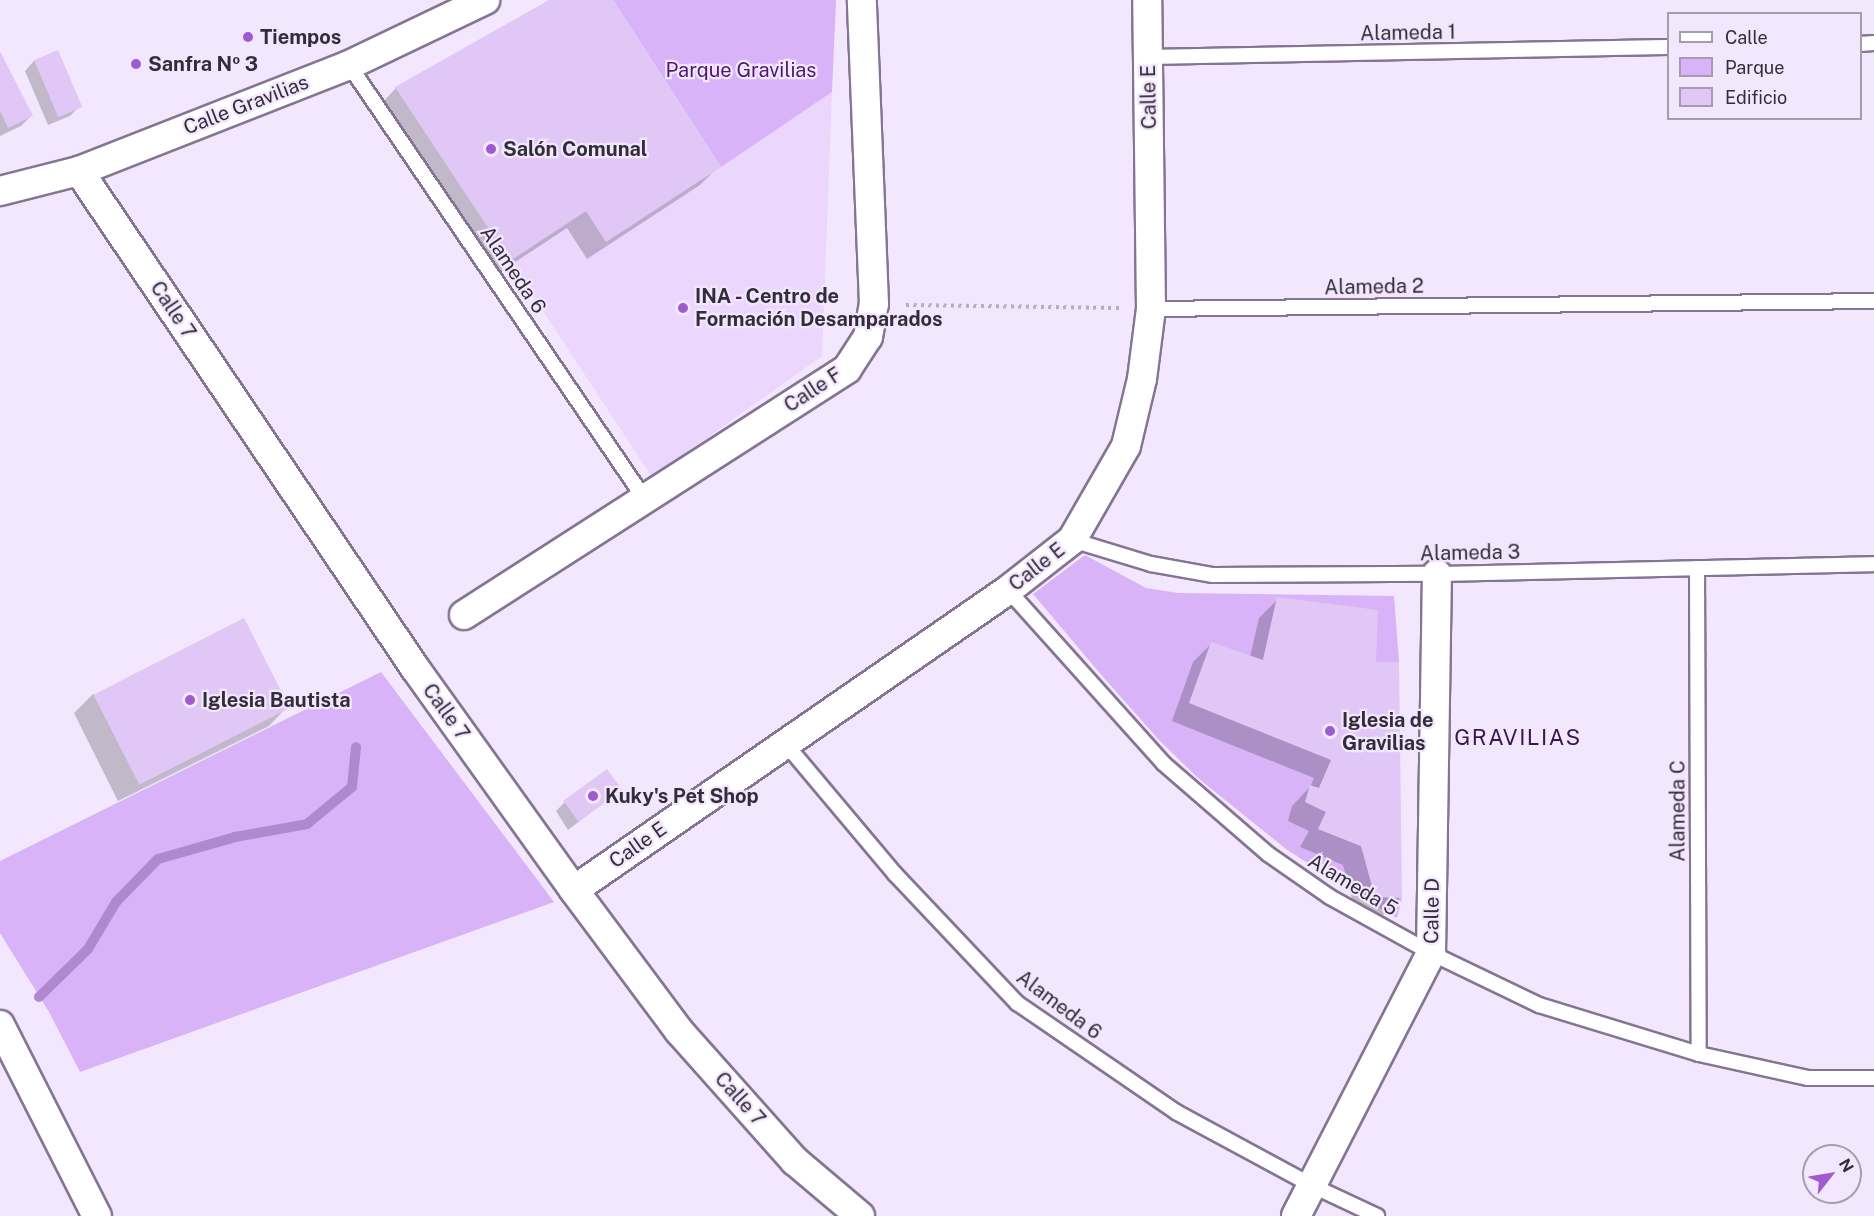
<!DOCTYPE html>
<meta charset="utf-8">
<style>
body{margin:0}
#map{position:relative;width:1874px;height:1216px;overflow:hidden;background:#f2e7fc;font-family:"Public Sans",sans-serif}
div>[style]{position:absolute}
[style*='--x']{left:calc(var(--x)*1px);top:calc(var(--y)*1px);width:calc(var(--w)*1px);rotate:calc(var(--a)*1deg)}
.built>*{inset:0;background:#ebd6fe}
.green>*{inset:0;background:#d8b3f7}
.shadow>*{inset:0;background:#0003}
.stream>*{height:10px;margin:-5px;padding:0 5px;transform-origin:5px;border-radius:5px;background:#af88cf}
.building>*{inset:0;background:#e0c7f5;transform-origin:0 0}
.path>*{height:4px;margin-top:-2px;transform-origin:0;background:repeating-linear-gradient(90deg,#b8aec0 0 3px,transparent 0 7.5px)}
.roads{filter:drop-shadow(2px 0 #857593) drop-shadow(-2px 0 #857593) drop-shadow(0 2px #857593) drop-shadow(0 -2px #857593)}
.lane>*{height:14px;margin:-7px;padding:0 7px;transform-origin:7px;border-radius:7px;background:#fff}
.street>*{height:28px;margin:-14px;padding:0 14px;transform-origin:14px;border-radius:14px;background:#fff}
.dots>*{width:16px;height:16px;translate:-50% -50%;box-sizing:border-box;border:3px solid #f2e7fc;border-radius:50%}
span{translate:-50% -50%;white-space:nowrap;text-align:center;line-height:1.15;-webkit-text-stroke:4.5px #f2e7fc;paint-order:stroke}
.street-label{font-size:20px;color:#332c39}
.poi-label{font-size:20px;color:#332c39;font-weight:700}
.left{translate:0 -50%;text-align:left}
.park-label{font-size:20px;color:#4e186e}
.quarter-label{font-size:22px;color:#38164e;letter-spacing:1.5px}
.legend{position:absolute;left:1667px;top:12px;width:195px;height:108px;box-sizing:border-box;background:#f2e7fc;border:2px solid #a69cae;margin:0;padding:8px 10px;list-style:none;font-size:18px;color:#332c39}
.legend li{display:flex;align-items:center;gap:12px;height:30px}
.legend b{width:30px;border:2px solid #a69cae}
.north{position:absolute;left:1802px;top:1144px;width:60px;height:60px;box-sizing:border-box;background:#f2e7fc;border:2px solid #a69cae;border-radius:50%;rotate:59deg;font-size:16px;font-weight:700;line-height:24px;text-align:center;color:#332c39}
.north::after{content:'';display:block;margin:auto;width:21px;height:27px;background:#9e5ace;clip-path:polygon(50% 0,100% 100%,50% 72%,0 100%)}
</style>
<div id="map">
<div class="built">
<div style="clip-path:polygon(832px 92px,822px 356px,652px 477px,510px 261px,586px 211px,606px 242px)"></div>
</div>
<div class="green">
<div style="clip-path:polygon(613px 0,836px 0,832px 92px,721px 167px)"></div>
<div style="clip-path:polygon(1085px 555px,1146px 588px,1178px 593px,1394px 596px,1399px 662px,1376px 662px,1277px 598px,1263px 660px,1331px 760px,1319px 788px,1310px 786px,1306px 802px,1326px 812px,1318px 829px,1361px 846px,1375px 896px,1402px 898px,1397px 918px,1355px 894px,1286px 849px,1198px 778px,1159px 740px,1104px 678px,1033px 594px)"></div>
<div style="clip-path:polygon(381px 672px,554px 902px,80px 1072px,49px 1012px,0 933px,0 861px)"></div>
</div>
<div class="shadow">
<div style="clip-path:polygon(552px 0,611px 0,719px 166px,700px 185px,587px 259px,567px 228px,491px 278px,378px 107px,396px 88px)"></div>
<div style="clip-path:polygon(57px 52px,80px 106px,70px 116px,48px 125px,25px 71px,34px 61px)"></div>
<div style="clip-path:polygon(0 54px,31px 116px,21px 126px,0 136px)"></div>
<div style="clip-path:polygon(1278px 599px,1374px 664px,1401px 897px,1382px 916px,1356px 915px,1343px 865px,1300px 847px,1309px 831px,1288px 821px,1292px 806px,1310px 787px,1314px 778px,1172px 721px,1193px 662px,1211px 644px,1250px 657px,1259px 618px)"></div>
<div style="clip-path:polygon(93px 694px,287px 707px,269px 726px,118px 801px,74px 713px)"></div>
<div style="clip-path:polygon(620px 790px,568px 830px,556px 811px,565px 802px)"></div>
</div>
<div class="stream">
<div style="--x:39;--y:997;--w:69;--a:-44.4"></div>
<div style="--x:88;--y:949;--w:55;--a:-59.2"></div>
<div style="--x:116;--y:902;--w:60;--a:-45.7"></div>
<div style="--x:158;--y:859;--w:80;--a:-15.9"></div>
<div style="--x:235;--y:837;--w:73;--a:-10.2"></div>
<div style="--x:307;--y:824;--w:58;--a:-39.4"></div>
<div style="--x:352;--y:787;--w:40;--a:-84.3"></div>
</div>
<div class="building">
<div style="clip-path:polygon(549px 0,613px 0,721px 167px,606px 242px,586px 211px,510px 261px,395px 87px)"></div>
<div style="left:58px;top:50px;width:62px;height:26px;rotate:67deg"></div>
<div style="clip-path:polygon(0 51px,33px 116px,8px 128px,0 111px)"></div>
<div style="clip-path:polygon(1277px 597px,1378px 610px,1376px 662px,1399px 662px,1402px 898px,1375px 897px,1361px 846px,1318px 829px,1326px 812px,1305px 802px,1310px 785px,1319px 788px,1331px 760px,1189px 703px,1211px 642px,1263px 660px)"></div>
<div style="left:244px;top:618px;width:101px;height:169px;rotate:63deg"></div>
<div style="left:607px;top:769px;width:26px;height:54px;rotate:54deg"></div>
</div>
<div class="path">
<div style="--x:906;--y:305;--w:214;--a:0.8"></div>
</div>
<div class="roads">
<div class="lane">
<div style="--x:1860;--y:44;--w:14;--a:-4"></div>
<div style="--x:1148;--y:57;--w:520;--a:-1.1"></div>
<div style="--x:349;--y:65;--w:524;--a:55.73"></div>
<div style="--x:1151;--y:309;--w:723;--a:-0.63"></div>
<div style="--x:1072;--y:540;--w:83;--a:16.9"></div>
<div style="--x:1151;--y:564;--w:63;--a:10.1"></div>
<div style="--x:1213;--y:575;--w:224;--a:-0.3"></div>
<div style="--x:1437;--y:574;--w:437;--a:-1.3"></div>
<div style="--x:1697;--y:568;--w:486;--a:89.8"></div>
<div style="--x:1008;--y:590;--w:232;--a:48.1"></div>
<div style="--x:1163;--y:763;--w:139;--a:40.9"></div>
<div style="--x:1268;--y:854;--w:75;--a:34.7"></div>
<div style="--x:1330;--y:897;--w:115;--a:29"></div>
<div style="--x:1431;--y:953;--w:120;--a:25.7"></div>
<div style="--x:1539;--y:1005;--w:167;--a:17"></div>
<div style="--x:1699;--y:1054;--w:112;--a:12.4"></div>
<div style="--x:1808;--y:1078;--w:66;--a:0"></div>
<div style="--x:785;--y:743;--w:171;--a:50"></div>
<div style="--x:895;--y:874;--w:178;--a:46.6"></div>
<div style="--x:1017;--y:1003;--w:193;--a:34.4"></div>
<div style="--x:1176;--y:1112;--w:156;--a:28.4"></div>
<div style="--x:1313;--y:1186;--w:71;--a:25.1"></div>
</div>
<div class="street">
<div style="--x:79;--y:171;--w:600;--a:55.94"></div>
<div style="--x:415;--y:668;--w:273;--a:54.4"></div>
<div style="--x:574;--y:890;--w:176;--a:53.3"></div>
<div style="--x:679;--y:1031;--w:174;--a:48.3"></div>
<div style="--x:795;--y:1161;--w:85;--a:40.2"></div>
<div style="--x:0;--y:191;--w:81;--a:-14.2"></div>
<div style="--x:79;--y:171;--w:290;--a:-21.4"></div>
<div style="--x:349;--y:65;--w:151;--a:-25.5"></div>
<div style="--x:464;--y:615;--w:455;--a:-32.7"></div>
<div style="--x:847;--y:369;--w:38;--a:-57"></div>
<div style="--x:868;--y:337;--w:34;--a:-80"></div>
<div style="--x:874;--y:304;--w:304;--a:-92.3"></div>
<div style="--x:574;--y:890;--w:528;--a:-34.65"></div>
<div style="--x:1008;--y:590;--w:81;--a:-38"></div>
<div style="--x:1072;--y:540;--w:108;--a:-60.1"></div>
<div style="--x:1126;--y:446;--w:69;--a:-76.6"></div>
<div style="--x:1142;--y:379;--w:71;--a:-82.7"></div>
<div style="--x:1151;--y:309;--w:309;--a:-90.7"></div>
<div style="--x:0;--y:1025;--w:214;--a:63.1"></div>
<div style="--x:1296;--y:1216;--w:296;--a:-62.8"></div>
<div style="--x:1431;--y:953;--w:379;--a:-89.1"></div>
</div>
</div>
<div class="dots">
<div style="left:248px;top:37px;background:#9e5ace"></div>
<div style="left:136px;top:64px;background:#9e5ace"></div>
<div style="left:491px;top:149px;background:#9e5ace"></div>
<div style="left:683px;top:308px;background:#9e5ace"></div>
<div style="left:190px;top:700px;background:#9e5ace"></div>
<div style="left:1330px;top:731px;background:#9e5ace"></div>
<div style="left:593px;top:796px;background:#9e5ace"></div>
</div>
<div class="street-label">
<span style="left:1408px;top:33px;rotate:-1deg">Alameda 1</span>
<span style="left:1149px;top:97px;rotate:-91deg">Calle E</span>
<span style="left:246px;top:105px;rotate:-21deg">Calle Gravilias</span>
<span style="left:513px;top:270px;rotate:56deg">Alameda 6</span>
<span style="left:1374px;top:287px;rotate:-1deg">Alameda 2</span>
<span style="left:173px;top:310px;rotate:56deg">Calle 7</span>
<span style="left:813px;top:390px;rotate:-33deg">Calle F</span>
<span style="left:1470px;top:553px;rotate:-1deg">Alameda 3</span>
<span style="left:1037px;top:567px;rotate:-38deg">Calle E</span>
<span style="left:446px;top:712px;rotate:54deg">Calle 7</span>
<span style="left:1678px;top:811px;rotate:-90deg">Alameda C</span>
<span style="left:638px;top:845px;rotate:-35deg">Calle E</span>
<span style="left:1353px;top:885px;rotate:31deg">Alameda 5</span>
<span style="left:1432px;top:911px;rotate:-89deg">Calle D</span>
<span style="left:1059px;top:1005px;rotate:37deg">Alameda 6</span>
<span style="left:740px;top:1099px;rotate:48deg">Calle 7</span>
</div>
<div class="poi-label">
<span class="left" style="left:260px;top:37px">Tiempos</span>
<span class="left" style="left:148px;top:64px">Sanfra Nº 3</span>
<span class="left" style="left:503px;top:149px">Salón Comunal</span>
<span class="left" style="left:695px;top:308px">INA - Centro de<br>Formación Desamparados</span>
<span class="left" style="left:202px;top:700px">Iglesia Bautista</span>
<span class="left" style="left:1342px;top:732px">Iglesia de<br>Gravilias</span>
<span class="left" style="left:605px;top:796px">Kuky's Pet Shop</span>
</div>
<div class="park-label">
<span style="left:741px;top:70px">Parque Gravilias</span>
</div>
<div class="quarter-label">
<span style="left:1518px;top:738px">GRAVILIAS</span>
</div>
<ul class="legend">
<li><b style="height:8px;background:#fff"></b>Calle</li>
<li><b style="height:16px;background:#d8b3f7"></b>Parque</li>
<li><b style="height:16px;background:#e0c7f5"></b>Edificio</li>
</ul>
<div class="north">N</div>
</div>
